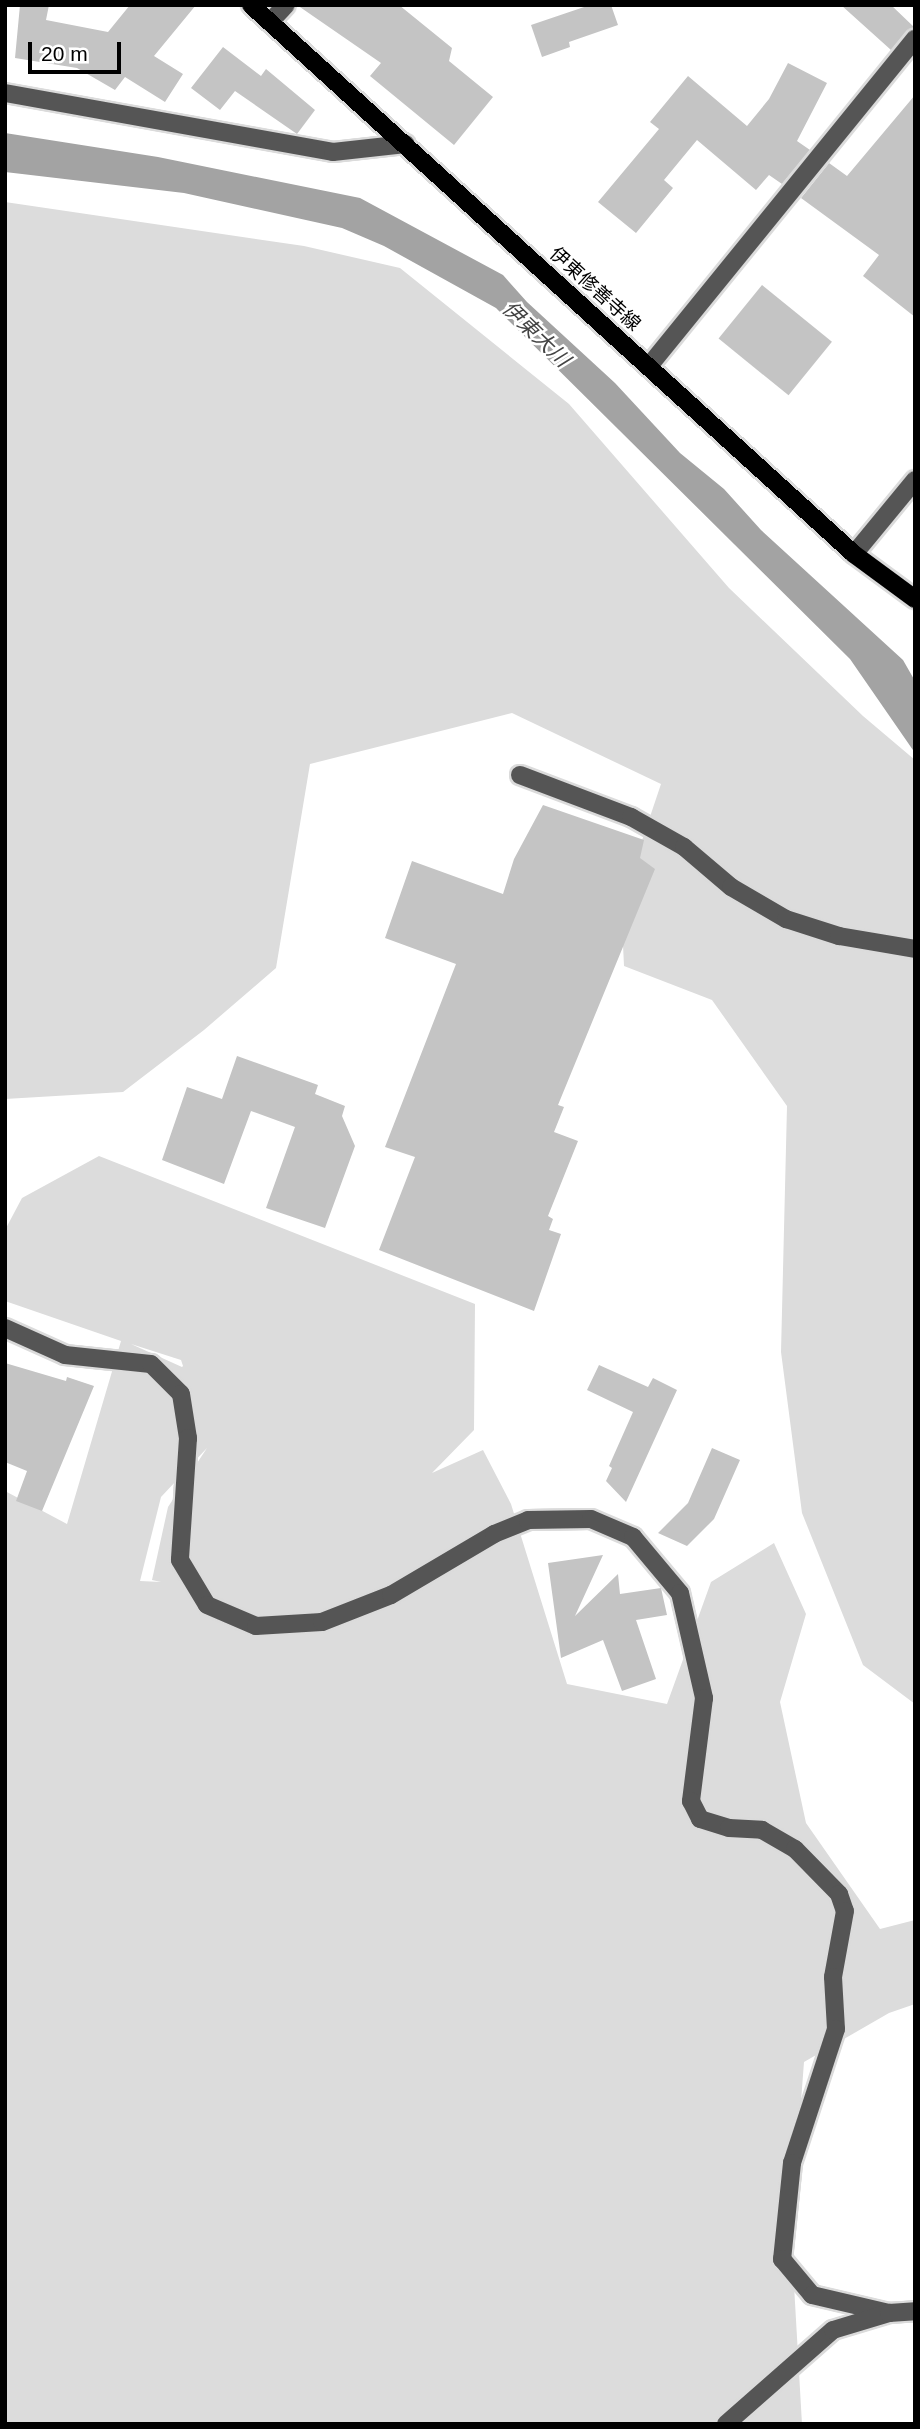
<!DOCTYPE html>
<meta charset="utf-8">
<style>
body{margin:0}
#map{position:relative;width:920px;height:2429px;overflow:hidden;background:#fff;font-family:Arial,"Noto Sans JP",sans-serif}
div>[style]{position:absolute}
[style*='--x']{left:calc(var(--x)*1px);top:calc(var(--y)*1px);width:calc(var(--w)*1px);rotate:calc(var(--a)*1deg)}
.green>*{inset:0;background:#dcdcdc}
.water>*{inset:0;background:#a3a3a3}
.building>*{inset:0;background:#c4c4c4;transform-origin:0 0}
.roads{filter:drop-shadow(2px 0 #dbdbdb) drop-shadow(-2px 0 #dbdbdb) drop-shadow(0 2px #dbdbdb) drop-shadow(0 -2px #dbdbdb)}
.minor>*{height:18px;margin:-9px;padding:0 9px;transform-origin:9px;border-radius:9px;background:#555}
.major>*{height:18px;margin:-9px;padding:0 9px;transform-origin:9px;border-radius:9px;background:#000}
span{translate:-50% -50%;white-space:nowrap;text-align:center;line-height:1.15;-webkit-text-stroke:5px #fff;paint-order:stroke}
.street-label{font-size:19px;color:#000}
.water-label{font-size:21px;color:#444;font-style:italic}
.frame{position:absolute;inset:0;border:7px solid #000;pointer-events:none}
.scale{position:absolute;left:28px;top:42px;width:93px;height:32px;box-sizing:border-box;border:4px solid #000;border-top:0;padding-left:9px;font-size:21px;line-height:24px;white-space:nowrap;color:#000;-webkit-text-stroke:5px #fff;paint-order:stroke}
</style>
<div id="map">
<div class="green">
<div style="clip-path:polygon(5px 202px,304px 246px,400px 268px,569px 404px,729px 588px,863px 716px,915px 760px,915px 1704px,863px 1665px,802px 1513px,781px 1352px,787px 1106px,712px 1000px,624px 966px,621px 903px,661px 784px,512px 713px,310px 764px,276px 968px,204px 1030px,123px 1092px,5px 1099px)"></div>
<div style="clip-path:polygon(evenodd,99px 1156px,475px 1304px,474px 1430px,432px 1473px,483px 1450px,511px 1504px,567px 1684px,667px 1704px,711px 1582px,774px 1543px,806px 1614px,780px 1702px,806px 1823px,880px 1929px,915px 1920px,915px 2004px,889px 2013px,804px 2062px,791px 2233px,802px 2424px,5px 2424px,5px 1491px,67px 1524px,121px 1341px,5px 1301px,5px 1230px,22px 1198px,99px 1156px,131px 1344px,181px 1360px,183px 1366px,182px 1367px,131px 1344px,99px 1156px,207px 1448px,168px 1507px,152px 1580px,161px 1582px,140px 1581px,161px 1497px,207px 1448px)"></div>
</div>
<div class="water">
<div style="clip-path:polygon(5px 133px,158px 157px,360px 198px,503px 275px,527px 302px,615px 383px,680px 453px,724px 489px,761px 530px,903px 660px,915px 681px,915px 753px,850px 659px,496px 308px,384px 246px,342px 228px,184px 193px,5px 172px)"></div>
</div>
<div class="building">
<div style="clip-path:polygon(20px 5px,49px 5px,46px 20px,108px 32px,130px 5px,196px 5px,154px 56px,183px 74px,165px 102px,125px 77px,115px 90px,77px 68px,15px 58px)"></div>
<div style="clip-path:polygon(297px 5px,399px 5px,452px 48px,449px 61px,493px 97px,454px 145px,370px 76px,381px 63px)"></div>
<div style="clip-path:polygon(590px 5px,611px 5px,618px 25px,569px 42px,570px 47px,542px 57px,531px 25px)"></div>
<div style="clip-path:polygon(841px 5px,891px 5px,915px 28px,906px 32px,891px 50px)"></div>
<div style="clip-path:polygon(223px 47px,261px 76px,266px 69px,315px 110px,297px 134px,235px 91px,220px 110px,191px 88px)"></div>
<div style="clip-path:polygon(788px 63px,827px 83px,797px 141px,810px 150px,782px 184px,769px 175px,756px 190px,697px 140px,664px 180px,673px 188px,636px 233px,598px 202px,659px 129px,650px 122px,688px 76px,747px 126px,769px 99px)"></div>
<div style="clip-path:polygon(915px 95px,915px 317px,863px 276px,879px 255px,801px 198px,829px 163px,847px 176px)"></div>
<div style="left:762px;top:285px;width:90px;height:69px;rotate:39deg"></div>
<div style="clip-path:polygon(543px 805px,644px 840px,640px 858px,655px 869px,558px 1105px,564px 1107px,554px 1132px,578px 1141px,548px 1216px,553px 1219px,549px 1230px,561px 1234px,534px 1311px,379px 1250px,415px 1157px,385px 1147px,456px 964px,385px 938px,412px 861px,503px 894px,514px 859px)"></div>
<div style="clip-path:polygon(237px 1056px,318px 1085px,315px 1094px,345px 1106px,342px 1116px,355px 1146px,325px 1228px,266px 1208px,295px 1127px,251px 1111px,224px 1184px,162px 1160px,187px 1087px,222px 1099px)"></div>
<div style="clip-path:polygon(5px 1363px,66px 1381px,67px 1377px,94px 1386px,42px 1511px,16px 1501px,27px 1471px,5px 1462px)"></div>
<div style="clip-path:polygon(599px 1365px,648px 1387px,653px 1378px,677px 1390px,626px 1502px,606px 1481px,612px 1468px,609px 1466px,633px 1412px,587px 1390px)"></div>
<div style="clip-path:polygon(712px 1448px,740px 1460px,714px 1519px,687px 1546px,658px 1533px,688px 1503px)"></div>
<div style="clip-path:polygon(603px 1555px,575px 1616px,618px 1574px,620px 1594px,661px 1588px,667px 1615px,636px 1620px,656px 1679px,622px 1691px,603px 1640px,561px 1658px,548px 1563px)"></div>
</div>
<div class="roads">
<div class="minor">
<div style="--x:270;--y:22;--w:23;--a:-47"></div>
<div style="--x:5;--y:93;--w:333;--a:10.2"></div>
<div style="--x:333;--y:152;--w:73;--a:-6.3"></div>
<div style="--x:649;--y:366;--w:422;--a:-50.9"></div>
<div style="--x:854;--y:554;--w:96;--a:-50.5"></div>
<div style="--x:520;--y:775;--w:119;--a:20.7"></div>
<div style="--x:631;--y:817;--w:61;--a:29.5"></div>
<div style="--x:684;--y:847;--w:62;--a:40.4"></div>
<div style="--x:731;--y:887;--w:64;--a:30.2"></div>
<div style="--x:786;--y:919;--w:56;--a:17.8"></div>
<div style="--x:839;--y:936;--w:77;--a:9.7"></div>
<div style="--x:5;--y:1328;--w:66;--a:24.2"></div>
<div style="--x:65;--y:1355;--w:86;--a:6"></div>
<div style="--x:151;--y:1364;--w:42;--a:45"></div>
<div style="--x:181;--y:1394;--w:45;--a:81"></div>
<div style="--x:188;--y:1438;--w:122;--a:93.8"></div>
<div style="--x:180;--y:1560;--w:52;--a:59"></div>
<div style="--x:207;--y:1605;--w:53;--a:23.2"></div>
<div style="--x:256;--y:1626;--w:66;--a:-3.5"></div>
<div style="--x:322;--y:1622;--w:74;--a:-21.4"></div>
<div style="--x:391;--y:1595;--w:120;--a:-30.6"></div>
<div style="--x:494;--y:1534;--w:37;--a:-22"></div>
<div style="--x:528;--y:1520;--w:63;--a:-0.9"></div>
<div style="--x:591;--y:1519;--w:46;--a:23.2"></div>
<div style="--x:633;--y:1537;--w:73;--a:50"></div>
<div style="--x:680;--y:1593;--w:108;--a:77.1"></div>
<div style="--x:704;--y:1698;--w:104;--a:97.2"></div>
<div style="--x:691;--y:1801;--w:20;--a:63"></div>
<div style="--x:700;--y:1819;--w:30;--a:17"></div>
<div style="--x:729;--y:1828;--w:33;--a:3"></div>
<div style="--x:762;--y:1830;--w:38;--a:30"></div>
<div style="--x:795;--y:1849;--w:63;--a:45.6"></div>
<div style="--x:839;--y:1894;--w:18;--a:71"></div>
<div style="--x:845;--y:1911;--w:67;--a:100.3"></div>
<div style="--x:833;--y:1977;--w:52;--a:86.7"></div>
<div style="--x:836;--y:2029;--w:141;--a:108.2"></div>
<div style="--x:792;--y:2163;--w:97;--a:95.9"></div>
<div style="--x:782;--y:2259;--w:47;--a:50.2"></div>
<div style="--x:812;--y:2295;--w:79;--a:13.2"></div>
<div style="--x:726;--y:2424;--w:142;--a:-41.3"></div>
<div style="--x:833;--y:2330;--w:59;--a:-16.9"></div>
<div style="--x:889;--y:2313;--w:26;--a:-4"></div>
</div>
<div class="major">
<div style="--x:251;--y:5;--w:815;--a:42.32"></div>
<div style="--x:854;--y:554;--w:76;--a:36.4"></div>
</div>
</div>
<div class="street-label">
<span style="left:595px;top:289px;rotate:42deg">伊東修善寺線</span>
</div>
<div class="water-label">
<span style="left:536px;top:334px;rotate:44deg">伊東大川</span>
</div>
<div class="frame"></div>
<div class="scale">20 m</div>
</div>
